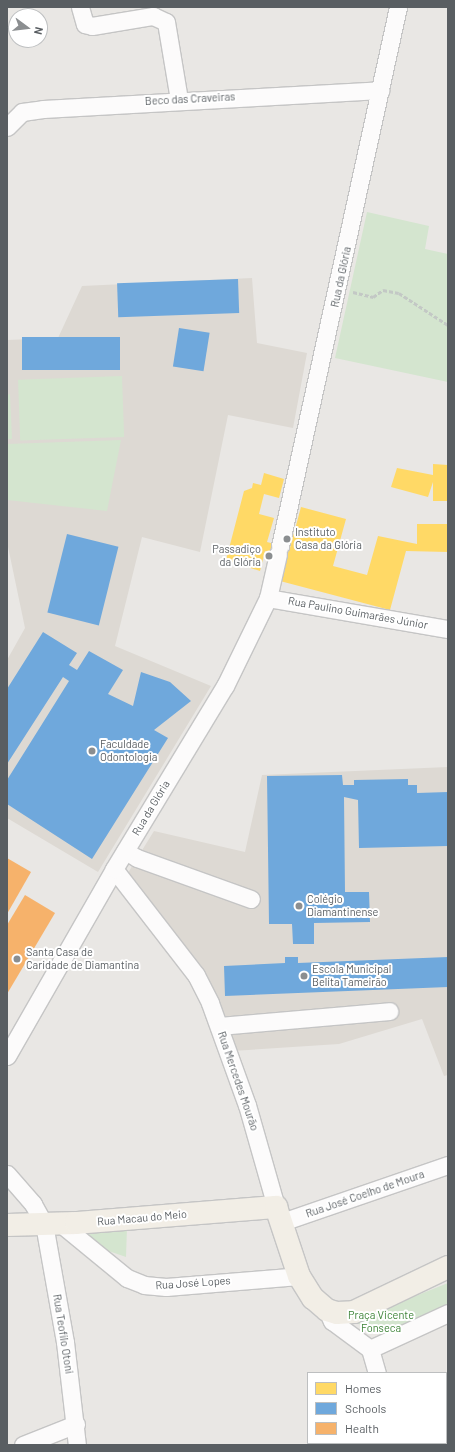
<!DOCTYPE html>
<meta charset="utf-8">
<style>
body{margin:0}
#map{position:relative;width:455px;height:1452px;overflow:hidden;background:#e9e7e4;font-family:Barlow,sans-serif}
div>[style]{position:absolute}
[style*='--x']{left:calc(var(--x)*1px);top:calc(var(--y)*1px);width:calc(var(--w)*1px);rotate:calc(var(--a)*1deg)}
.education>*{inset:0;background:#ddd9d3}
.green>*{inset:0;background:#d4e5cf;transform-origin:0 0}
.homes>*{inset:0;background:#ffd966}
.schools>*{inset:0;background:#6fa8dc;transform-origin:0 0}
.health>*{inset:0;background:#f6b26b}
.path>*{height:2.5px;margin-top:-1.25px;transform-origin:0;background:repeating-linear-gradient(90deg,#c3c8c5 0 4px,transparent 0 6px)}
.roads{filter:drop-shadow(1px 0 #c5c5c5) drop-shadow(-1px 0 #c5c5c5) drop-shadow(0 1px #c5c5c5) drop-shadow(0 -1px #c5c5c5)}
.minor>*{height:17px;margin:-8.5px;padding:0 8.5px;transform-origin:8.5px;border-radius:8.5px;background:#fcfbfb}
.major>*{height:22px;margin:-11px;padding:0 11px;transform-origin:11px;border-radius:11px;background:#f2eee6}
.dots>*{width:11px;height:11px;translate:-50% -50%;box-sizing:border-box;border:2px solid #fff;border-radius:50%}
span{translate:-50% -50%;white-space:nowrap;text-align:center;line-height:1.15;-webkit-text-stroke:4px #fff;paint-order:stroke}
.street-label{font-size:11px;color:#595e62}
.poi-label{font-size:11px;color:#595e62}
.left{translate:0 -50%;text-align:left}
.right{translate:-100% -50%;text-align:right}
.park-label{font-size:11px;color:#3d8337}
.frame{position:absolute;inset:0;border:8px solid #595e62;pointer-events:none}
.legend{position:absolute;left:307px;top:1372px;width:140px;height:72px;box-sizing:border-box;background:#fff;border:1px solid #bdbfc0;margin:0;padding:5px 7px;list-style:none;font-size:12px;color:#595e62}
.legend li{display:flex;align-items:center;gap:8px;height:20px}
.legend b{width:20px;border:1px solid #bdbfc0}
.north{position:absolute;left:8px;top:8px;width:40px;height:40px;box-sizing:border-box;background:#fff;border:1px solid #bdbfc0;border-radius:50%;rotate:105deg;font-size:11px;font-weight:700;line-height:16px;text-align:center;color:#595e62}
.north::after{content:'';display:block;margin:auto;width:14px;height:18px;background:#8b8e90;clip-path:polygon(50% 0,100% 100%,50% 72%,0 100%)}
</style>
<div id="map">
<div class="education">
<div style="clip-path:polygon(252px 278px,257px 343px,307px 353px,293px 428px,228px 415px,200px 552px,142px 537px,115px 646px,211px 686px,98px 872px,7px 818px,7px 660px,25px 628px,7px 542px,7px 340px,58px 338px,82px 286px)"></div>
<div style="clip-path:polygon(448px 767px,448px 1075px,444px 1076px,422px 1019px,339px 1044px,232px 1051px,126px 876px,154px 831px,245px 852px,262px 775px)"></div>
</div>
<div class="green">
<div style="clip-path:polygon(367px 212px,429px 226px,425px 249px,448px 254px,448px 382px,335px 358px)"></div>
<div style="left:122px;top:376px;width:61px;height:104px;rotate:88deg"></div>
<div style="clip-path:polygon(10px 394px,12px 439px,7px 439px,7px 395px)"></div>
<div style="clip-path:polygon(121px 440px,107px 511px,7px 500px,7px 444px)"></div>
<div style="clip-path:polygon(127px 1227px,126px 1257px,100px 1248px,77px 1229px)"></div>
<div style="clip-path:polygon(448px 1283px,448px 1306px,381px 1335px,353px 1321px)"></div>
</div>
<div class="homes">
<div style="clip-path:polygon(433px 464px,448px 465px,448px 501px,433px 501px,433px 482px,428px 497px,391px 487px,397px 468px,433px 475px)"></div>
<div style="clip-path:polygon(264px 473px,284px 479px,279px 498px,264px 494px,259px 514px,274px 518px,267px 542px,290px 548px,301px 507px,346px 519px,333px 566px,367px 575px,378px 536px,417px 544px,417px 524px,448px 524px,448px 552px,406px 551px,390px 610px,280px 581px,287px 557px,265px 551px,260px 571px,226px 560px,244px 491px,252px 488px,253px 483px,261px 485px)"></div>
</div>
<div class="schools">
<div style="left:238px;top:279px;width:34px;height:121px;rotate:88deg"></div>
<div style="left:179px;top:328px;width:31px;height:39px;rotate:9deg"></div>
<div style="left:120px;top:337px;width:33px;height:98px;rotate:90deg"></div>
<div style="left:67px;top:534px;width:53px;height:81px;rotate:14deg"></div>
<div style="clip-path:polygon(43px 632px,77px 653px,69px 665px,77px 670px,89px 651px,123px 670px,108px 694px,133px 706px,141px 672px,170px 682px,191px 701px,154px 730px,168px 738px,92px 859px,7px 804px,7px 780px,69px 681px,63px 677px,7px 764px,7px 689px)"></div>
<div style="clip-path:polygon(342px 775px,343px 785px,354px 785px,354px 780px,408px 779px,408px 785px,417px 785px,417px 793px,448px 792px,448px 846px,359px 848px,358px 800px,344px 797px,345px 892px,369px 892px,370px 922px,314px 923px,314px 944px,293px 944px,292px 924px,269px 924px,267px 776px)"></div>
<div style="clip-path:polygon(285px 957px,298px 957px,298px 963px,448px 957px,448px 987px,225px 996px,224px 966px,285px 963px)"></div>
</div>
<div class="health">
<div style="clip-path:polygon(7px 858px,31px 872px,7px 914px)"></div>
<div style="clip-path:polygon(25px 895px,55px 913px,7px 994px,7px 925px)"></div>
</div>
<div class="path">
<div style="--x:353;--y:292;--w:21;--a:14"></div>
<div style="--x:373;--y:297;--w:12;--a:-35"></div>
<div style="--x:383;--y:290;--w:16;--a:11"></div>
<div style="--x:399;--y:293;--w:59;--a:33.1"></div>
</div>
<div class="roads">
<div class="minor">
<div style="--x:80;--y:7;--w:18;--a:74"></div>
<div style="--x:85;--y:24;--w:7;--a:16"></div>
<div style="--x:92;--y:26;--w:62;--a:-9.3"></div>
<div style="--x:153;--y:16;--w:14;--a:25"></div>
<div style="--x:166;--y:22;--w:79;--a:80.5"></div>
<div style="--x:7;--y:127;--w:21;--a:-45"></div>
<div style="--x:22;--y:112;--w:21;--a:-8"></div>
<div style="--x:43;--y:109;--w:338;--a:-3.2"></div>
<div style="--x:280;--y:546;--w:552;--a:-77.65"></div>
<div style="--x:268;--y:598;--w:183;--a:9.8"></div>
<div style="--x:125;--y:851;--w:14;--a:30"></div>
<div style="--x:137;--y:858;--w:121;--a:19.8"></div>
<div style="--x:114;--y:869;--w:134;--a:52.3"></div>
<div style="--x:196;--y:975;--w:31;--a:63"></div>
<div style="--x:210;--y:1003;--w:109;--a:70.1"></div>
<div style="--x:247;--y:1105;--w:106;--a:74.1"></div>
<div style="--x:219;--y:1026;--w:171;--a:-5"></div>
<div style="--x:7;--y:1056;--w:215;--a:-60.2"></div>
<div style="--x:114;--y:869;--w:214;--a:-58.8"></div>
<div style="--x:225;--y:686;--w:98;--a:-64"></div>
<div style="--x:268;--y:598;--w:45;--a:-77.2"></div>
<div style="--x:7;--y:1174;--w:40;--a:49"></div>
<div style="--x:33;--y:1204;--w:23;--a:61"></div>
<div style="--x:44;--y:1224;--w:120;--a:79.9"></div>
<div style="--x:65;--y:1342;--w:104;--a:83.4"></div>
<div style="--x:282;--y:1222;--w:176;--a:-19"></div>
<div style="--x:61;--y:1224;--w:85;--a:39.3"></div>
<div style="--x:127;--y:1278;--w:18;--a:22"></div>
<div style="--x:144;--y:1285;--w:22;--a:5"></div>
<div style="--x:166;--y:1287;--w:133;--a:-4.7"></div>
<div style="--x:327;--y:1310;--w:12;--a:66"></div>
<div style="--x:332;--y:1321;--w:47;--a:36.4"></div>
<div style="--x:370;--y:1349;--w:25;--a:74"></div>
<div style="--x:370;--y:1349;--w:86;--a:-24.8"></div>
<div style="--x:393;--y:1443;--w:2;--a:63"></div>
<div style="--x:23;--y:1445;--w:57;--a:-21.6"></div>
</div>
<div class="major">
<div style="--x:7;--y:1225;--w:69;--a:-1.7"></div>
<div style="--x:76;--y:1223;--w:201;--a:-4.6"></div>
<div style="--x:276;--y:1207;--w:73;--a:71.6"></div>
<div style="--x:299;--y:1276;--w:26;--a:58"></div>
<div style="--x:313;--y:1298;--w:18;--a:41"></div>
<div style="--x:327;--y:1310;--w:10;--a:17"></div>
<div style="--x:337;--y:1313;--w:17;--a:-3"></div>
<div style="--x:354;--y:1312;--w:104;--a:-25.6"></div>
</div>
</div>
<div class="dots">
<div style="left:287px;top:539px;background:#8b8e90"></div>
<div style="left:269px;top:556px;background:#8b8e90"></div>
<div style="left:92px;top:751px;background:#8b8e90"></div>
<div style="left:299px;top:906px;background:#8b8e90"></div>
<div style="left:17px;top:959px;background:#8b8e90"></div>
<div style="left:304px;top:976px;background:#8b8e90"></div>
</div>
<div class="street-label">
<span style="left:190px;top:99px;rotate:-3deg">Beco das Craveiras</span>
<span style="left:341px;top:277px;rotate:-78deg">Rua da Glória</span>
<span style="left:358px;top:613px;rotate:10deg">Rua Paulino Guimarães Júnior</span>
<span style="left:151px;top:808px;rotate:-59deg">Rua da Glória</span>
<span style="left:238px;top:1081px;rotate:71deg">Rua Mercedes Mourão</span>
<span style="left:365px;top:1194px;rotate:-19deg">Rua José Coelho de Moura</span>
<span style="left:142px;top:1218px;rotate:-5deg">Rua Macau do Meio</span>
<span style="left:193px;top:1283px;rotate:-4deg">Rua José Lopes</span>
<span style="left:63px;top:1334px;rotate:81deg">Rua Teofilo Otoni</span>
</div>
<div class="poi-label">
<span class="left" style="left:295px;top:539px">Instituto<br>Casa da Glória</span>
<span class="right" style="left:261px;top:556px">Passadiço<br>da Glória</span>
<span class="left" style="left:100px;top:751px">Faculdade<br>Odontologia</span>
<span class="left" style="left:307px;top:906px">Colégio<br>Diamantinense</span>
<span class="left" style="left:26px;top:959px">Santa Casa de<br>Caridade de Diamantina</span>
<span class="left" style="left:312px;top:976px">Escola Municipal<br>Belita Tameirão</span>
</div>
<div class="park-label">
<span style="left:381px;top:1322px">Praça Vicente<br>Fonseca</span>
</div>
<div class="frame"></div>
<ul class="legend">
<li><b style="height:11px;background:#ffd966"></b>Homes</li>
<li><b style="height:11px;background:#6fa8dc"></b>Schools</li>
<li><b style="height:11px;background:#f6b26b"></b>Health</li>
</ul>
<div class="north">N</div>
</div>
